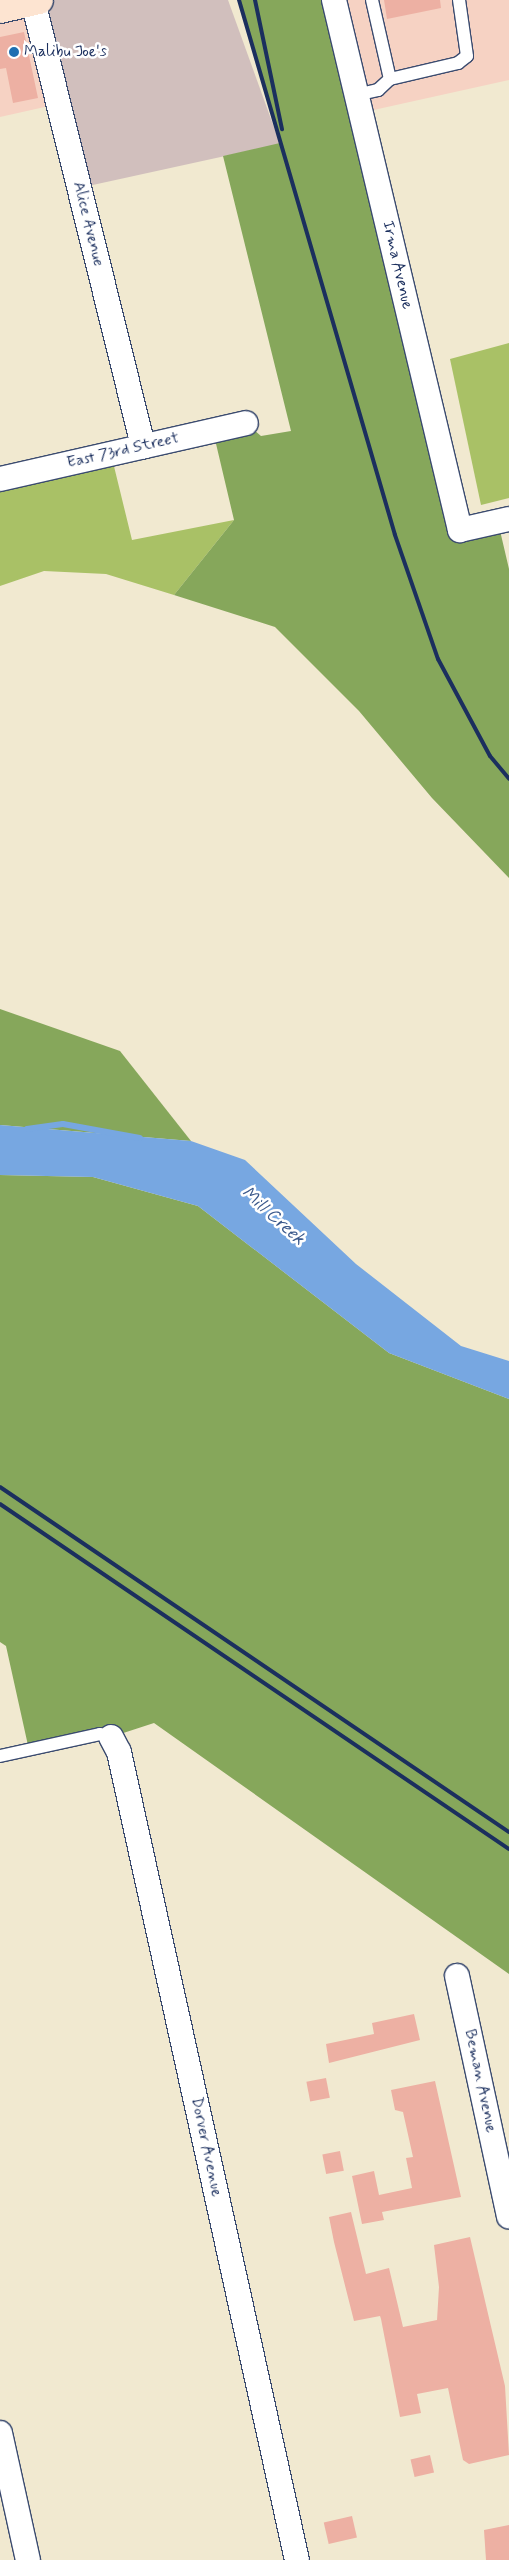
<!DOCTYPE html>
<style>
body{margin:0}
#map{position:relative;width:509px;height:2560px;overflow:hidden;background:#f1e9d0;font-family:Mynerve,sans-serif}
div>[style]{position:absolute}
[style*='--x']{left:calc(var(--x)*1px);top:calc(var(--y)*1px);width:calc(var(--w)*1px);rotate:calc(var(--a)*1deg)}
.built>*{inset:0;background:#f6d2c3}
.industrial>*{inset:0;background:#d1bfbd}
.green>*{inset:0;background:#a9c166}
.forest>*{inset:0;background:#86a75b}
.water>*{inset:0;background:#77a7e1}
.stream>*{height:6px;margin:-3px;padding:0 3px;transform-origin:3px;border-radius:3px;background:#77a7e1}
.building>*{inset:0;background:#edb0a3;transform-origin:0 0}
.roads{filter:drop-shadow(1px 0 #3b4b6f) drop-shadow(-1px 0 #3b4b6f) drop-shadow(0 1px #3b4b6f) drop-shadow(0 -1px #3b4b6f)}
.service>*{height:12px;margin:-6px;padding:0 6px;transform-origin:6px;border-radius:6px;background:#fff}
.minor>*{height:24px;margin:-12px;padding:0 12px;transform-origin:12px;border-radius:12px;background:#fff}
.secondary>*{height:28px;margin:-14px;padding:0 14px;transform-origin:14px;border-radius:14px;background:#fde4d1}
.rail>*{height:4px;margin:-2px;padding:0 2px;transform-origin:2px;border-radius:2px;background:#1b2f5e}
.dots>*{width:14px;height:14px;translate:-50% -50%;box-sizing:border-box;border:2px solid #fff;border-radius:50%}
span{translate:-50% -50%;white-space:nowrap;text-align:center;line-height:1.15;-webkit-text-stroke:5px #fff;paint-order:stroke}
.poi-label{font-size:16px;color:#1b2f5e}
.left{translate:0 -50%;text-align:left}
.street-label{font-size:16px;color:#1b2f5e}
.water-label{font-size:18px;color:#3b598c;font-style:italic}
</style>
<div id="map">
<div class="built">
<div style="clip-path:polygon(333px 0,509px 0,509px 80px,360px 113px)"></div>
<div style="clip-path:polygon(33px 1px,58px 104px,0 117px,0 9px)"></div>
</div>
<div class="industrial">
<div style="clip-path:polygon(39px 0,228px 0,280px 144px,79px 188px)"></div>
</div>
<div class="green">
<div style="clip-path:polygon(509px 343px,509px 498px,481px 505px,450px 359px)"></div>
<div style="clip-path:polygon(111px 454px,132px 540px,234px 520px,174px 595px,106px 574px,44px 571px,0 586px,0 479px)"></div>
</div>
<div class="forest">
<div style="clip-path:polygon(239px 0,333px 0,460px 530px,498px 522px,509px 569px,509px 878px,432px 798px,359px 711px,275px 627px,174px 595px,234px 520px,213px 431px,246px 423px,261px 436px,291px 431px,223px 156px,280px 143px)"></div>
<div style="clip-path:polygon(0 1009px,120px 1051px,191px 1141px,0 1125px)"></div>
<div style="clip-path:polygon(0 1175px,93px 1177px,198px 1206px,389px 1353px,509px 1399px,509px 1974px,154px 1723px,111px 1737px,29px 1750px,6px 1646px,0 1642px)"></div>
</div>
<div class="water">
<div style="clip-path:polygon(0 1125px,191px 1141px,245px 1160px,356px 1264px,461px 1346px,509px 1361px,509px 1399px,389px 1353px,198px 1206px,93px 1177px,0 1175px)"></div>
</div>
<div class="stream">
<div style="--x:27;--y:1129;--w:36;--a:-8"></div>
<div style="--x:63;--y:1124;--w:78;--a:10.3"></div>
</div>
<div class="building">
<div style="clip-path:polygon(384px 0,440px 0,441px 8px,387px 19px)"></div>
<div style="clip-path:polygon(24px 32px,38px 98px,13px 103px,6px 68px,0 69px,0 37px)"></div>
<div style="clip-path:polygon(414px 2014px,420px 2040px,329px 2063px,326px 2044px,374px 2034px,372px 2023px)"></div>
<div style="left:326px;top:2078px;width:20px;height:20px;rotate:79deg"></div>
<div style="clip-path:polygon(435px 2081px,461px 2197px,382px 2212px,384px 2220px,362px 2224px,352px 2176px,374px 2171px,379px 2195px,412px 2188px,406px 2158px,413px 2157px,403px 2112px,395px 2110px,391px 2090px)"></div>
<div style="left:340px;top:2151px;width:20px;height:18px;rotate:79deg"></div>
<div style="clip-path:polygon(351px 2212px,366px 2274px,389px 2268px,403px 2327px,437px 2320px,439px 2287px,434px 2245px,470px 2237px,505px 2386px,509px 2455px,469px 2464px,463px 2460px,448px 2388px,417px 2394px,421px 2413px,400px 2417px,381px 2319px,380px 2316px,354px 2321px,334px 2242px,329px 2217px)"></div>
<div style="left:430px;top:2455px;width:18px;height:20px;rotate:77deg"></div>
<div style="left:352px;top:2516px;width:22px;height:29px;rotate:77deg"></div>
<div style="clip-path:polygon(509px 2525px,509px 2560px,486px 2560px,484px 2530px)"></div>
</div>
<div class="roads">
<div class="service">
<div style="--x:372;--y:0;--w:81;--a:77.2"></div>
<div style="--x:390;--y:79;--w:70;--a:-13.2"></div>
<div style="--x:458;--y:63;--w:11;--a:-38"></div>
<div style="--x:467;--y:56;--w:57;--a:-98.1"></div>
<div style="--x:356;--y:95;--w:23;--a:-13"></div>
<div style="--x:378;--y:90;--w:16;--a:-43"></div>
<div style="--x:0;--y:1756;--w:102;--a:-12.4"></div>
<div style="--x:100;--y:1734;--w:11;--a:15"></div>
</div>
<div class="minor">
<div style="--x:334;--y:0;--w:545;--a:76.63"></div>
<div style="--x:460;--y:530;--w:50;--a:-12.7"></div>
<div style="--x:33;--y:1;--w:459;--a:76.1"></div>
<div style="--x:0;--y:479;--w:252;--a:-12.8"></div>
<div style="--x:111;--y:1737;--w:17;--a:62"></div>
<div style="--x:119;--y:1752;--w:827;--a:77.58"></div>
<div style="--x:457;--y:1976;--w:246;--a:77.8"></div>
<div style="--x:0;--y:2433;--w:130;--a:77.6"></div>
</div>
<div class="secondary">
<div style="--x:0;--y:9;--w:40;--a:-13"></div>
</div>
</div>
<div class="rail">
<div style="--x:239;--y:0;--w:557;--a:73.74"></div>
<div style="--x:395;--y:535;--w:131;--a:70.9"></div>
<div style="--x:438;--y:659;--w:110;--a:61.8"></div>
<div style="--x:490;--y:756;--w:30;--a:50"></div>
<div style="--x:255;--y:0;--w:132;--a:78.2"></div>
<div style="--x:0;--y:1487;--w:615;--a:34.13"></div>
<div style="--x:0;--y:1504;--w:615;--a:34.13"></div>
</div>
<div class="dots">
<div style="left:14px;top:52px;background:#1f6fb2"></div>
</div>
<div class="poi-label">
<span class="left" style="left:24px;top:52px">Malibu Joe's</span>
</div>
<div class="street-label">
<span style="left:88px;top:224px;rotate:76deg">Alice Avenue</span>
<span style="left:397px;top:265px;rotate:77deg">Irma Avenue</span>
<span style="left:123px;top:451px;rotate:-13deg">East 73rd Street</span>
<span style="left:480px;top:2081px;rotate:78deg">Beman Avenue</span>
<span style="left:206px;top:2147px;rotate:78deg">Dorver Avenue</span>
</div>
<div class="water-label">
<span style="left:273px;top:1216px;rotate:42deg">Mill Creek</span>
</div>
</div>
